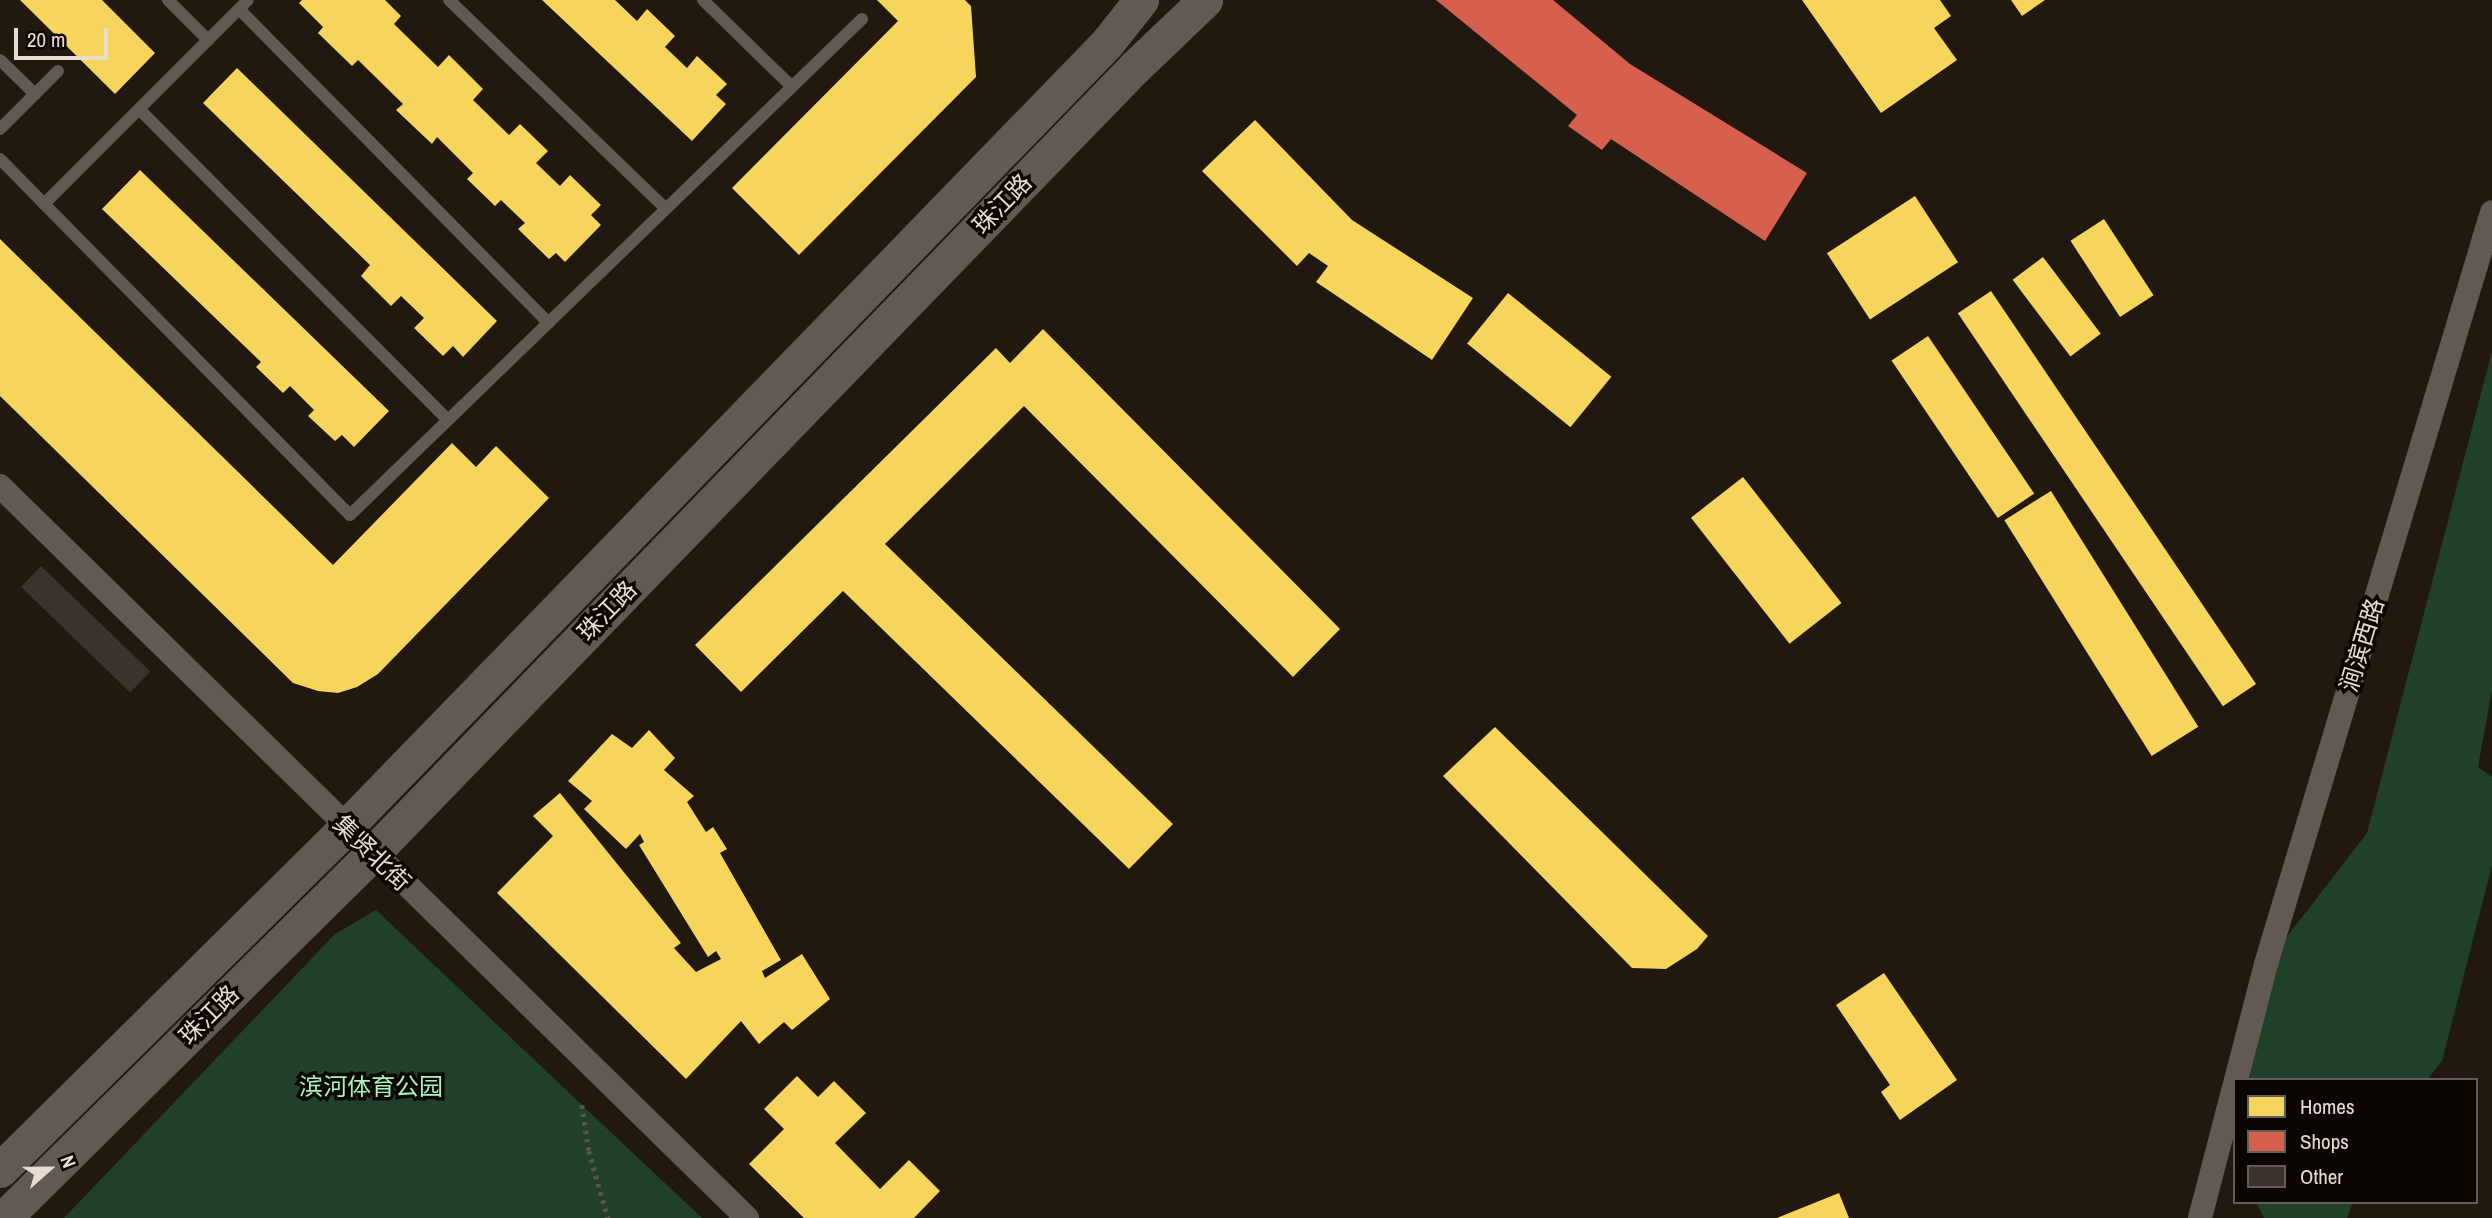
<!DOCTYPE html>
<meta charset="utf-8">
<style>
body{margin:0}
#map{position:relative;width:2492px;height:1218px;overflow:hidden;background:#21180f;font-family:"Archivo Narrow","Noto Sans SC",sans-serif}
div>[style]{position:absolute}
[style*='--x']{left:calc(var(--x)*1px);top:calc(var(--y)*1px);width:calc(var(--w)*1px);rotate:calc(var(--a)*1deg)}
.green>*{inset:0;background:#214029}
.homes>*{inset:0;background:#f6d55c;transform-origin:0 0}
.shops>*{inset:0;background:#d6604d}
.building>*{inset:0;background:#3a322b;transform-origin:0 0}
.path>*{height:4.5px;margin-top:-2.25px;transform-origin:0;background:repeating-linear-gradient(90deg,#5b544d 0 3.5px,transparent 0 8.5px)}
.service>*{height:12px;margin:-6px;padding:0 6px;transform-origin:6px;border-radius:6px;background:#625953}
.minor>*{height:24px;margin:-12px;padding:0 12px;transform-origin:12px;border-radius:12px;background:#625953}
.secondary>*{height:35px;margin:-17.5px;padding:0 17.5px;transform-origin:17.5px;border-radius:17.5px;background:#625953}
span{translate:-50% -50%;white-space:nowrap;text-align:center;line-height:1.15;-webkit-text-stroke:7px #0b0502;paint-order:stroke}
.street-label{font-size:24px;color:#e8dcd2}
.park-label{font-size:24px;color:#a2f6ba}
.legend{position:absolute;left:2233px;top:1078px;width:245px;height:126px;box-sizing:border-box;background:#0b0502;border:2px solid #635b55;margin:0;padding:9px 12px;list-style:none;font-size:21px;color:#e8dcd2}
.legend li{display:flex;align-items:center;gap:14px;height:35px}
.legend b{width:35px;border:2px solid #635b55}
.north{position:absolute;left:14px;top:1134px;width:70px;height:70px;-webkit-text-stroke:5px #0b0502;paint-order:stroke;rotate:69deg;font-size:19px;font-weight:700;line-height:28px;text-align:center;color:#e8dcd2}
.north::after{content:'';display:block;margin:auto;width:24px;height:32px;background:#e8dcd2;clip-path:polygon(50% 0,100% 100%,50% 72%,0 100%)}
.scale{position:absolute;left:14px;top:28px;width:94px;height:32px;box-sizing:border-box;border:4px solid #e8dcd2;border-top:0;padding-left:9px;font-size:21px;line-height:24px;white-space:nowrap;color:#e8dcd2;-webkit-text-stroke:5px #0b0502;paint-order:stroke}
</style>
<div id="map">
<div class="green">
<div style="clip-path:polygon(2492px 351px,2492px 690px,2478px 767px,2492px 777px,2492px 865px,2442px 1061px,2427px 1080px,2249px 1080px,2266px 964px,2367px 833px)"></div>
<div style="clip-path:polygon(376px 910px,582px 1105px,702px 1218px,64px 1218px,335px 934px)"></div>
<div style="clip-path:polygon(2256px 1202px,2353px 1202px,2347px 1218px,2264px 1218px)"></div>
</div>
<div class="homes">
<div style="clip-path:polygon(20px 0,102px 0,155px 53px,115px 94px)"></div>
<div style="clip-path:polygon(302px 0,385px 0,401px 16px,394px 24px,438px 67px,449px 55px,483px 89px,473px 100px,509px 135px,520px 124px,548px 151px,536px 163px,560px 186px,570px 175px,601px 205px,591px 215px,601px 225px,565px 262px,556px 253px,549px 259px,518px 229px,525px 223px,501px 200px,495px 206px,467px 179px,473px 173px,437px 137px,432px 144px,396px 110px,403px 104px,358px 60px,352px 66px,318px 33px,323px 27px,299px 3px)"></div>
<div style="clip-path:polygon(542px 0,615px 0,637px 21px,647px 9px,675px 36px,665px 47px,687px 68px,697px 56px,727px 84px,716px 95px,726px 104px,692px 141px)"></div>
<div style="clip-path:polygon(877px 0,965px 0,971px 6px,976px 77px,799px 255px,732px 188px,898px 21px)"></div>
<div style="clip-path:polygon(1802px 0,1940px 0,1951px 16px,1934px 28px,1957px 60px,1881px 113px)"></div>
<div style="clip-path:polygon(2011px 0,2045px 0,2022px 16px)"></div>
<div style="clip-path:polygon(237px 68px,497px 321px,463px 357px,453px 346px,443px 356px,414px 328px,424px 318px,401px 296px,391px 306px,361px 276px,370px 265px,203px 103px)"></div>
<div style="clip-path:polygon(1255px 120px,1352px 220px,1473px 298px,1432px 360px,1316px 282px,1328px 266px,1309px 253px,1297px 266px,1202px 171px)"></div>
<div style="clip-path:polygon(140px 170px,389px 411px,354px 447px,342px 435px,335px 441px,308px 416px,314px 410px,290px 386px,283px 393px,256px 367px,261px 362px,102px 209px)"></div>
<div style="left:1915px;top:196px;width:79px;height:105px;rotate:57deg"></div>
<div style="left:2104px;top:219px;width:91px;height:40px;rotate:57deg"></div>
<div style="clip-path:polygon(0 239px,333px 565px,452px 443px,476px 467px,496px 446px,549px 498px,378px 674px,357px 687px,338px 693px,318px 691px,293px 683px,0 396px)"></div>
<div style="left:2043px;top:257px;width:96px;height:38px;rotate:53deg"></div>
<div style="left:1991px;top:291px;width:474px;height:40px;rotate:56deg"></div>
<div style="left:1508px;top:293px;width:133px;height:65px;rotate:39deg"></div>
<div style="clip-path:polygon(1043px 329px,1340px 629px,1293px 677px,1024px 406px,885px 544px,1173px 824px,1129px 869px,843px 591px,741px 692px,695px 645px,996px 348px,1010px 363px)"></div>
<div style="left:1928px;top:336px;width:190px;height:44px;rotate:56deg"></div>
<div style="left:1743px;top:477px;width:160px;height:66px;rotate:52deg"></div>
<div style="left:2051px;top:491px;width:278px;height:55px;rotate:58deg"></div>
<div style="clip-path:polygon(1495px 727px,1708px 936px,1697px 949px,1666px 969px,1632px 968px,1443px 776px)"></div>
<div style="clip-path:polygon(649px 730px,675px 758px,664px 770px,694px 796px,687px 802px,706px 832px,713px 827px,727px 849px,720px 853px,781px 960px,762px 971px,765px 978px,802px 954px,830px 999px,792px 1030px,784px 1022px,759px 1044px,741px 1021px,686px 1079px,497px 893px,553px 836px,533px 816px,560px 793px,681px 943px,674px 948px,696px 972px,721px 959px,716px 951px,708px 957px,639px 845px,644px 842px,640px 834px,626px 849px,584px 809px,592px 801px,568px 781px,612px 734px,632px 748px)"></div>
<div style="clip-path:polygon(1884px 973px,1957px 1080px,1900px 1120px,1881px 1092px,1890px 1085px,1836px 1005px)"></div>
<div style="clip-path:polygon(797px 1076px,818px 1097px,834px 1081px,866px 1113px,835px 1143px,880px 1189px,909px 1160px,940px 1191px,914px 1218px,804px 1218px,749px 1164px,784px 1129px,764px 1109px)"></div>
<div style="clip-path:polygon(1839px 1193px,1849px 1218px,1777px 1218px)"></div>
</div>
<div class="shops">
<div style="clip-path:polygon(1436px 0,1553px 0,1630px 64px,1807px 173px,1765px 241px,1611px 139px,1602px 150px,1568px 126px,1577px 115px)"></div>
</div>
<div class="building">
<div style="left:41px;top:566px;width:152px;height:29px;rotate:44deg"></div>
</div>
<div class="path">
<div style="--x:582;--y:1105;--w:47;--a:81.3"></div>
<div style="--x:589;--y:1151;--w:70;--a:74.2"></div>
</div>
<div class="service">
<div style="--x:168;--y:0;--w:57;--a:45"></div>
<div style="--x:449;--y:0;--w:301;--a:43.9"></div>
<div style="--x:703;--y:0;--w:124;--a:44.3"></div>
<div style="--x:239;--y:9;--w:441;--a:45.4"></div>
<div style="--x:0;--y:60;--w:49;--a:44.2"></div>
<div style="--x:139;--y:109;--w:438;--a:45.2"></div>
<div style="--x:0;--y:129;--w:82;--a:-45"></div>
<div style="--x:0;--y:159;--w:499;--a:45.5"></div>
<div style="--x:350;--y:515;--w:713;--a:-44.09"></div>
<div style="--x:44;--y:204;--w:288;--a:-45"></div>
</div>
<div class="minor">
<div style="--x:0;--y:486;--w:1046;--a:44.42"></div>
<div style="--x:2236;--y:1080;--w:120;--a:-75.5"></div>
<div style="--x:2266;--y:964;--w:785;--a:-73.27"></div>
<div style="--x:2200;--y:1218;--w:138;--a:-75.4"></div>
</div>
<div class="secondary">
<div style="--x:0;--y:1170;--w:486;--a:-44.7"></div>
<div style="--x:345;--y:828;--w:1094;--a:-45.85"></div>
<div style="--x:1107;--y:43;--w:55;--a:-51.7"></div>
<div style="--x:4;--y:1218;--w:518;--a:-44.69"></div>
<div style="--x:372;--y:854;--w:1096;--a:-45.89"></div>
<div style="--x:1135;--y:67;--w:97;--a:-43.7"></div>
</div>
<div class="street-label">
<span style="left:1002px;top:204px;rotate:-46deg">珠江路</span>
<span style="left:607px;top:611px;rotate:-46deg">珠江路</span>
<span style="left:2362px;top:645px;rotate:-73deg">涧滨西路</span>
<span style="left:372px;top:853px;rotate:44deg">集贤北街</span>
<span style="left:209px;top:1015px;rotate:-45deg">珠江路</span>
</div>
<div class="park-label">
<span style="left:371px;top:1087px">滨河体育公园</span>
</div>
<ul class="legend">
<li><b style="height:19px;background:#f6d55c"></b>Homes</li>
<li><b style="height:19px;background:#d6604d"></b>Shops</li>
<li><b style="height:19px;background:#3a322b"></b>Other</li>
</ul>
<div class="north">N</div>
<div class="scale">20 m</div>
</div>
